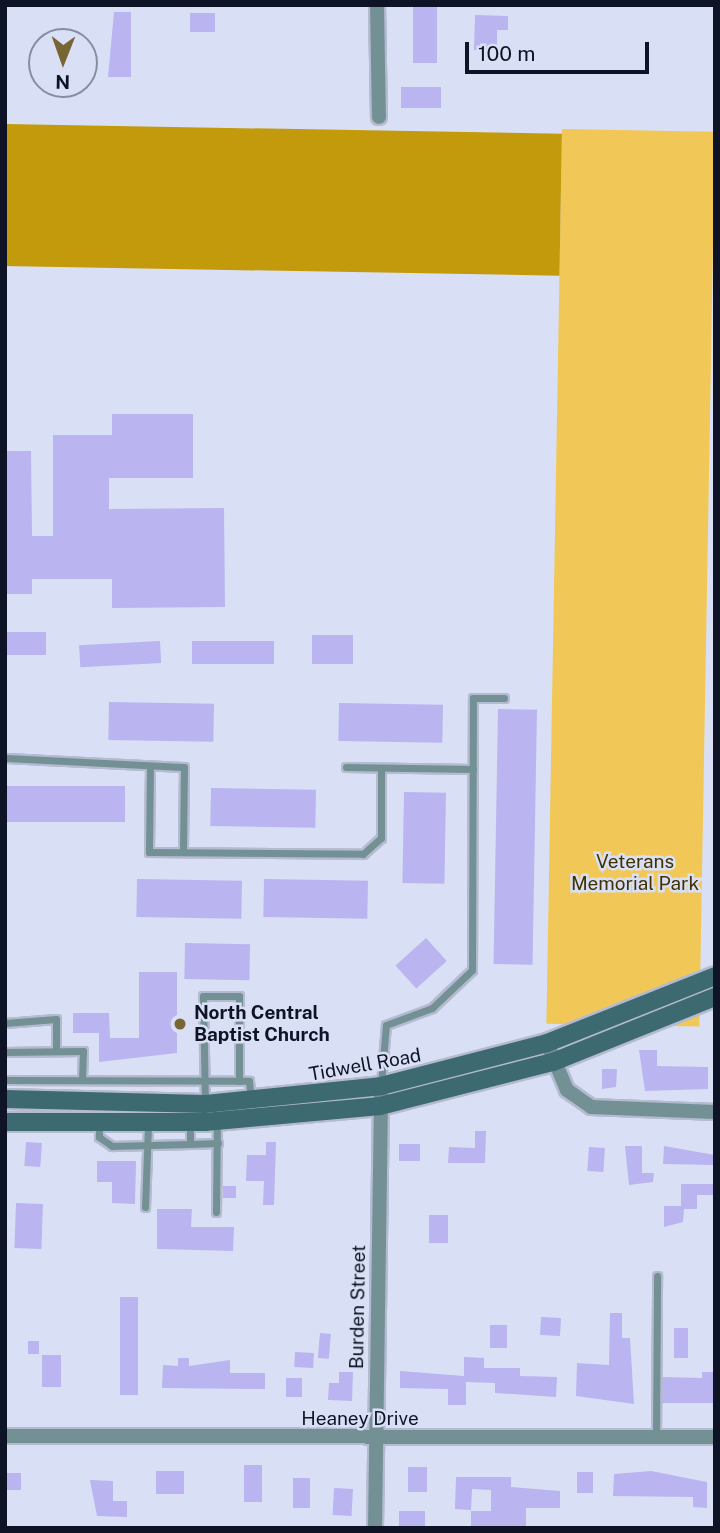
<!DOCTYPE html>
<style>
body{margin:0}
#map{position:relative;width:720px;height:1533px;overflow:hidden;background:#d9e0f5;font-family:"Public Sans",sans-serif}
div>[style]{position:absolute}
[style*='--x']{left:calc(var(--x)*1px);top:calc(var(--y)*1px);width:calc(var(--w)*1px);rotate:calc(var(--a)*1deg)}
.green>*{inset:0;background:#f1c858;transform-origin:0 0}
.forest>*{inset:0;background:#c29a0c;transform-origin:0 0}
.building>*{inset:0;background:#bab4f0;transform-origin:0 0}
.roads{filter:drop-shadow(2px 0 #b4bbd0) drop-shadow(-2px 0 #b4bbd0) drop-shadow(0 2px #b4bbd0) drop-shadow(0 -2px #b4bbd0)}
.lane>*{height:7px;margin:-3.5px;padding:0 3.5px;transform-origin:3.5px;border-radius:3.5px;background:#739095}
.street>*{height:14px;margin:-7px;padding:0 7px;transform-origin:7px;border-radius:7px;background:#739095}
.secondary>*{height:18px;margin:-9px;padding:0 9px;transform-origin:9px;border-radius:9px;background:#3d6971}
.dots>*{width:19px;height:19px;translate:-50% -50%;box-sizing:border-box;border:4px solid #d9e0f5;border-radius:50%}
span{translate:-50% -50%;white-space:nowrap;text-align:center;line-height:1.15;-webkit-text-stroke:5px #d9e0f5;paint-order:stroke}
.park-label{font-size:19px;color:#413100}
.poi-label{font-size:19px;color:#0e1325;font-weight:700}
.left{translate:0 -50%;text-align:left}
.street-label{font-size:19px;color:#0e1325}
.frame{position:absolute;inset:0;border:7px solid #0e1325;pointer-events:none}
.north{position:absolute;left:28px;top:28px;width:70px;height:70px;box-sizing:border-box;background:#d9e0f5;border:2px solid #888ea2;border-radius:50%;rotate:181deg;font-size:19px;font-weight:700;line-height:28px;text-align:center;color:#0e1325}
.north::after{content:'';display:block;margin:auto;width:24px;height:32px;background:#776533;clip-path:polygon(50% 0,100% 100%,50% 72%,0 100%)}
.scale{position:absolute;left:465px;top:42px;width:184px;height:32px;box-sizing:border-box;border:4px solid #0e1325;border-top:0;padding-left:9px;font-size:21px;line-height:24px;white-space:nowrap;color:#0e1325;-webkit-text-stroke:5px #d9e0f5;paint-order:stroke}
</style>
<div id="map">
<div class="green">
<div style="left:562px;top:129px;width:153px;height:895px;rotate:1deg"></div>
</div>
<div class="forest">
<div style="left:5px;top:124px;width:557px;height:142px;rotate:1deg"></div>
</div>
<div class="building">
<div style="left:413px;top:5px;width:24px;height:58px"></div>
<div style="clip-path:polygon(114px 12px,131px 12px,131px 77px,108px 77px)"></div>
<div style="left:190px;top:13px;width:25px;height:19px"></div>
<div style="clip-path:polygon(475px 15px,508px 16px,508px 30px,497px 30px,497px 50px,474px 50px)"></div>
<div style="left:401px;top:87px;width:40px;height:21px"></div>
<div style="clip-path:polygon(112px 414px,193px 414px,193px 478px,109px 478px,109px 509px,224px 508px,225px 607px,112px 608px,112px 579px,32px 579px,32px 594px,5px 594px,5px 451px,31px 451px,32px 536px,53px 536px,53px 435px,112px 435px)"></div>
<div style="left:46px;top:632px;width:23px;height:41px;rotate:90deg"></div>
<div style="left:312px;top:635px;width:41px;height:29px"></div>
<div style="left:160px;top:641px;width:22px;height:81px;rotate:87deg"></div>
<div style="left:274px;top:641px;width:23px;height:82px;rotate:90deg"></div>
<div style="left:109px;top:702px;width:105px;height:38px;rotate:1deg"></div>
<div style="left:339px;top:703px;width:104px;height:38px;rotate:1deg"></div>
<div style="left:498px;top:709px;width:39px;height:255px;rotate:1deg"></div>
<div style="left:5px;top:786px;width:120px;height:36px"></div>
<div style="left:211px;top:788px;width:105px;height:38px;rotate:1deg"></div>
<div style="left:404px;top:792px;width:42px;height:91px;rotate:1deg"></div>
<div style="left:137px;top:879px;width:105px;height:38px;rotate:1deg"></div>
<div style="left:264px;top:879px;width:104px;height:38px;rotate:1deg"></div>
<div style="left:426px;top:938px;width:31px;height:41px;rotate:48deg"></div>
<div style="left:185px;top:943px;width:65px;height:36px;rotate:1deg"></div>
<div style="clip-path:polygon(139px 972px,177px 972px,177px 1053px,99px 1062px,99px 1033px,73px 1033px,73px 1013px,109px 1013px,110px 1038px,139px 1038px)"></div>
<div style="clip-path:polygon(639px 1050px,657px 1050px,657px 1066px,708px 1067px,708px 1089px,645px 1091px)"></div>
<div style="clip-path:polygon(602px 1069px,617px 1069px,616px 1087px,602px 1089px)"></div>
<div style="clip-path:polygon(475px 1131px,486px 1131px,485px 1163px,448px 1163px,449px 1147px,475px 1148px)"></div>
<div style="left:26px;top:1142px;width:16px;height:24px;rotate:4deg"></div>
<div style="clip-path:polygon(266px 1142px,276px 1142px,274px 1205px,263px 1205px,264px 1181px,246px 1181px,247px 1155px,266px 1155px)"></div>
<div style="left:399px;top:1144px;width:21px;height:17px"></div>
<div style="clip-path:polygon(625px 1146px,642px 1146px,642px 1173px,654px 1173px,653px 1182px,629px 1185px)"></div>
<div style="clip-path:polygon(664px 1146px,715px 1155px,715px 1165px,663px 1164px)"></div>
<div style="left:589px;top:1147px;width:16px;height:24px;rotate:4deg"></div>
<div style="clip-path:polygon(97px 1161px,136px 1161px,135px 1204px,112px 1203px,112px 1182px,97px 1182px)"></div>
<div style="clip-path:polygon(681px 1184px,715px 1184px,715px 1195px,697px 1195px,697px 1209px,684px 1209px,683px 1222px,664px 1227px,664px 1206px,681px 1206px)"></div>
<div style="left:223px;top:1186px;width:13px;height:12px"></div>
<div style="left:16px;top:1203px;width:27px;height:45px;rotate:2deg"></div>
<div style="clip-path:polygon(157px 1209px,192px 1209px,191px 1227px,234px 1227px,233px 1251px,157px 1249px)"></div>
<div style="left:429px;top:1215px;width:19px;height:28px"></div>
<div style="left:120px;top:1297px;width:18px;height:98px"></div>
<div style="clip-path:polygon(610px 1313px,622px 1313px,622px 1338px,630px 1338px,634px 1404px,576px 1396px,577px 1363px,609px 1365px)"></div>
<div style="left:541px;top:1317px;width:20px;height:18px;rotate:3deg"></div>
<div style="left:490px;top:1325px;width:17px;height:23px"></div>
<div style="left:674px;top:1328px;width:14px;height:30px"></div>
<div style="left:320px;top:1333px;width:11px;height:25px;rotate:5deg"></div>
<div style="left:28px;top:1341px;width:11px;height:13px"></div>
<div style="left:295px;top:1352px;width:19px;height:15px;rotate:3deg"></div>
<div style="left:42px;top:1355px;width:19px;height:32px"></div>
<div style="clip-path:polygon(464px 1357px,484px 1358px,484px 1368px,520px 1368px,520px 1376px,557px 1377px,556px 1397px,495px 1393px,495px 1383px,466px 1382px,466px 1405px,448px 1405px,448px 1389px,400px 1388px,400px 1371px,464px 1376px)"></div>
<div style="clip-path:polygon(178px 1358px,189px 1358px,189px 1366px,230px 1360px,230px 1373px,265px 1373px,265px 1389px,162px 1388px,163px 1365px,178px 1366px)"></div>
<div style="clip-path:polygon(339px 1372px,353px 1372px,352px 1401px,328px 1400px,329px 1383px,339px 1383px)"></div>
<div style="clip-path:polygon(702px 1372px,715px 1372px,715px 1403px,662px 1403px,662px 1377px,702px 1378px)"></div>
<div style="left:286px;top:1378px;width:16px;height:19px"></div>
<div style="left:244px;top:1465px;width:18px;height:37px"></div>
<div style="left:408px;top:1467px;width:19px;height:25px"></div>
<div style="left:156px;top:1471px;width:28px;height:23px"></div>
<div style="clip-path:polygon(651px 1471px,707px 1482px,707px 1508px,693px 1507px,693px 1497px,613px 1496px,614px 1474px)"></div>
<div style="left:577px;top:1472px;width:16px;height:21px"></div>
<div style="left:5px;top:1473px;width:16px;height:17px"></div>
<div style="clip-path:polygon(456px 1477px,511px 1477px,511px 1487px,560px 1491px,560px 1508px,526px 1508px,526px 1526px,471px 1528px,471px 1511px,491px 1511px,491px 1490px,472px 1489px,471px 1510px,455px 1509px)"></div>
<div style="left:293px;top:1478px;width:17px;height:30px"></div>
<div style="clip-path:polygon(90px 1480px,113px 1481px,113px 1501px,127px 1501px,127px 1517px,97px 1516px)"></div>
<div style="left:334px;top:1488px;width:19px;height:27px;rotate:3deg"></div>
<div style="left:399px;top:1511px;width:26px;height:17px"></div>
</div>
<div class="roads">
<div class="lane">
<div style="--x:5;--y:758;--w:179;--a:2.9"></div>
<div style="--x:184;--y:767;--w:85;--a:90.7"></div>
<div style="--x:150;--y:767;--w:85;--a:90.7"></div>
<div style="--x:149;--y:852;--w:214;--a:0.5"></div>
<div style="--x:363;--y:854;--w:24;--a:-42"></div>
<div style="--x:381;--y:838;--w:70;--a:-90"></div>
<div style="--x:346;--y:767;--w:127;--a:0.9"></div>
<div style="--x:5;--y:1023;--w:51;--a:-4.5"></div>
<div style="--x:56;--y:1019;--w:32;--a:90"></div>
<div style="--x:5;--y:1052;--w:78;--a:-0.7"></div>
<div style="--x:83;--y:1051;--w:29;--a:92"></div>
<div style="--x:5;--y:1080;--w:244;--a:0.2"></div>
<div style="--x:249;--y:1081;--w:18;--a:84"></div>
<div style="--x:381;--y:1084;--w:59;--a:-85.2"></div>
<div style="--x:386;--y:1025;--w:49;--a:-20.3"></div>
<div style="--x:432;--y:1008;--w:55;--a:-43.5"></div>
<div style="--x:472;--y:970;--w:272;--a:-89.8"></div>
<div style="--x:473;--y:698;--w:31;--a:0"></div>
<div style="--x:205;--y:1103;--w:107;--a:-91.1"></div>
<div style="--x:203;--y:996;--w:36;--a:0"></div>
<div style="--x:239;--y:996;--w:85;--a:90"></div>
<div style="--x:190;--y:1123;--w:21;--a:90"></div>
<div style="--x:190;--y:1144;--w:28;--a:-2"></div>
<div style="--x:99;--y:1124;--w:13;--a:90"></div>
<div style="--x:99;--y:1137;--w:16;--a:35"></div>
<div style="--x:112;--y:1146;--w:78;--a:-1.5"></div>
<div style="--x:145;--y:1207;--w:83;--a:-87.9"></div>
<div style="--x:216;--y:1212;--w:90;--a:-89.4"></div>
<div style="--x:656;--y:1437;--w:161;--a:-89.6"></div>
</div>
<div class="street">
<div style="--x:377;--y:5;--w:112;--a:89"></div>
<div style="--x:547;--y:1043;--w:51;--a:66.9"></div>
<div style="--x:567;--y:1090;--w:29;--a:35"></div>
<div style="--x:591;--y:1107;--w:124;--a:2.3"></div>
<div style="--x:5;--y:1436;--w:710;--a:0.08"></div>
<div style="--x:375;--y:1528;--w:433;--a:-89.2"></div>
</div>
<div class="secondary">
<div style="--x:5;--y:1099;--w:200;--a:1.4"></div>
<div style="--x:205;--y:1104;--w:177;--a:-5.8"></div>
<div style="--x:381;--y:1086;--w:171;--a:-14.5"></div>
<div style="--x:547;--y:1043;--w:181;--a:-21.7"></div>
<div style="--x:5;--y:1122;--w:200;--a:0"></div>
<div style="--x:205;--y:1122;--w:176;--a:-5.2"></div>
<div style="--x:380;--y:1106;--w:179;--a:-14.3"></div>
<div style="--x:553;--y:1062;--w:175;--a:-21.9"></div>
</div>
</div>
<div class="dots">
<div style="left:180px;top:1024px;background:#776533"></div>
</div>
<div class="park-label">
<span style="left:635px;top:873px">Veterans<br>Memorial Park</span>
</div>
<div class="poi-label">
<span class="left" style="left:194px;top:1024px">North Central<br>Baptist Church</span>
</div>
<div class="street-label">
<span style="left:365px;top:1065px;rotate:-10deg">Tidwell Road</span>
<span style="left:358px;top:1307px;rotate:-89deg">Burden Street</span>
<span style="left:360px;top:1419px">Heaney Drive</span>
</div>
<div class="frame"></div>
<div class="north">N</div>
<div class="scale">100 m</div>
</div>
